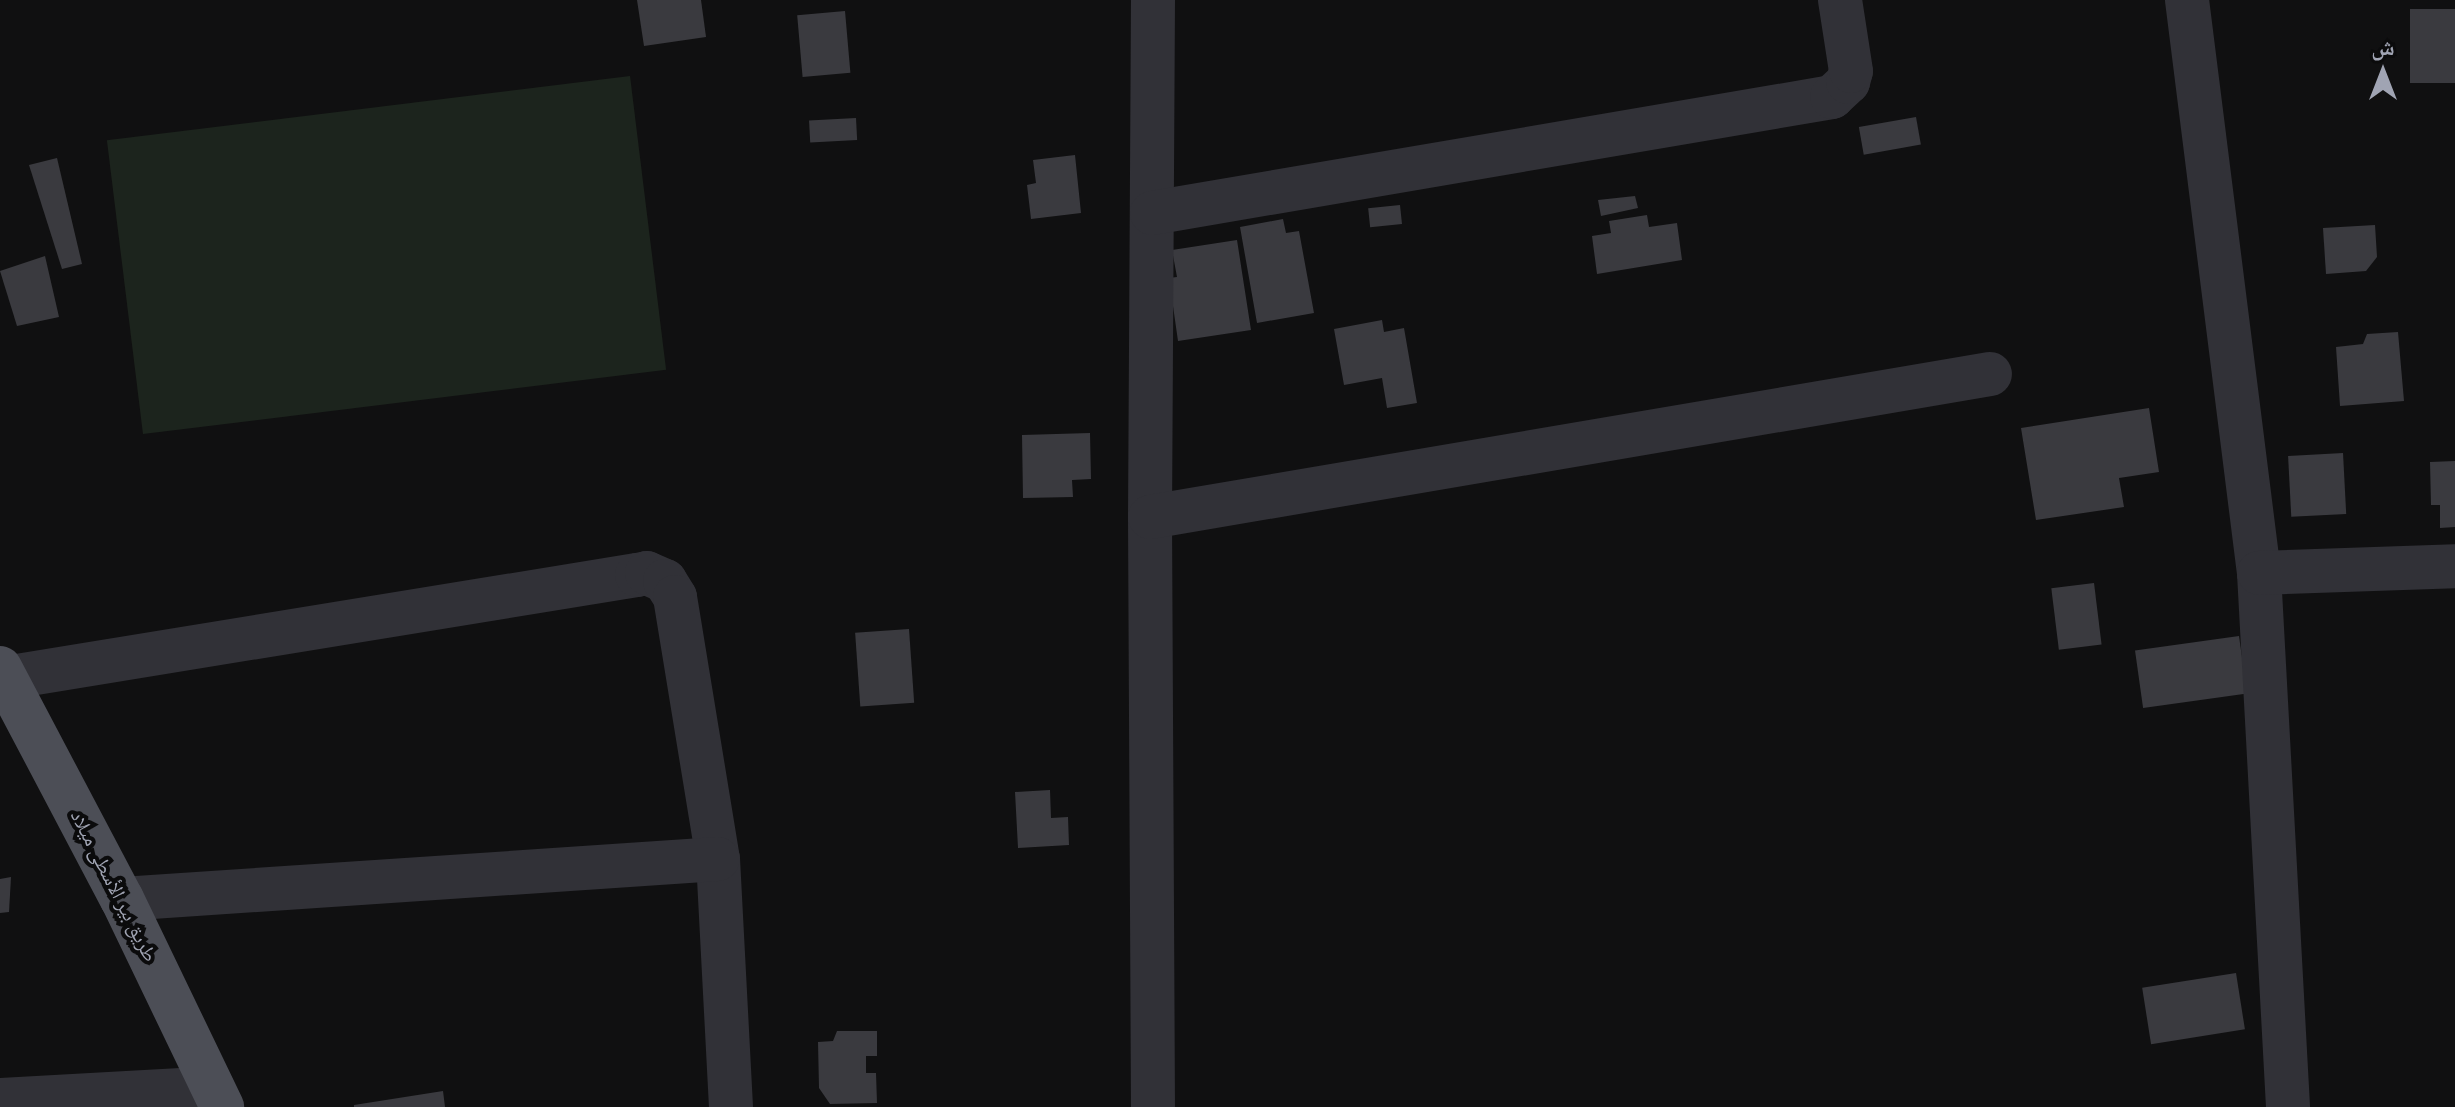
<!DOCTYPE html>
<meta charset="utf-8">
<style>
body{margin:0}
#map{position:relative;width:2455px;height:1107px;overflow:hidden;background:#101011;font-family:"Roboto Condensed","Noto Naskh Arabic",sans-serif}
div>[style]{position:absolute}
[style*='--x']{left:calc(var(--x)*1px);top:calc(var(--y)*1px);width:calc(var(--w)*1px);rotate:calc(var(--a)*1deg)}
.green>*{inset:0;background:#1c241d;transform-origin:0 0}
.building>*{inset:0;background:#3a3a3f;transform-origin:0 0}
.minor>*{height:44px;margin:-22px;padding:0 22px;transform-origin:22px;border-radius:22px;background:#313137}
.major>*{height:44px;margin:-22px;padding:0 22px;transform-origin:22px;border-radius:22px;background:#4c4e56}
span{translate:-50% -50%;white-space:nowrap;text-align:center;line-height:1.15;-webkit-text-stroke:8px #0b0b0c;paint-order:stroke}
.street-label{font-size:20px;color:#a0a4b3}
.north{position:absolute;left:2343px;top:32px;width:80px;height:80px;-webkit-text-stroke:6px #0b0b0c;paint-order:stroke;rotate:0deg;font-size:22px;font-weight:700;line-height:32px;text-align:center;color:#a0a4b3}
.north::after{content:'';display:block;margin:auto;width:28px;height:36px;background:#a0a4b3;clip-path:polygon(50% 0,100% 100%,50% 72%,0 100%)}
</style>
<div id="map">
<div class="green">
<div style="left:630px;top:76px;width:296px;height:527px;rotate:83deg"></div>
</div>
<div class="building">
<div style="clip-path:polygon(637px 0,701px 0,706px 37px,644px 46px)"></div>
<div style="left:2455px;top:9px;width:74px;height:45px;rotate:90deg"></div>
<div style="left:845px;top:11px;width:62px;height:48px;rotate:85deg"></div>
<div style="left:1916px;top:117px;width:28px;height:58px;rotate:80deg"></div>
<div style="left:856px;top:118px;width:22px;height:47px;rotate:87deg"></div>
<div style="clip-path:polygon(1075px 155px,1081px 213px,1031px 219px,1027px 185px,1036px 183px,1033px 160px)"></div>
<div style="clip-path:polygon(57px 158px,82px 264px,62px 269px,29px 165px)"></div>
<div style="clip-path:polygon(1635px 196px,1638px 208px,1601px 216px,1598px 200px)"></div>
<div style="left:1400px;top:205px;width:19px;height:32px;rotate:84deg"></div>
<div style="clip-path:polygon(1647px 215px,1649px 227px,1677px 223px,1682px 260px,1597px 274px,1592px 236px,1611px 233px,1609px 221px)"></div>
<div style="clip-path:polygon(1283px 219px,1286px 233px,1299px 231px,1314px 313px,1257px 323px,1240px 227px)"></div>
<div style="clip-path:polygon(2375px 225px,2377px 257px,2366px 271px,2326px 274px,2323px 228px)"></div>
<div style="clip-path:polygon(1237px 240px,1251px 330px,1178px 341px,1169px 278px,1177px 277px,1172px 250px)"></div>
<div style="clip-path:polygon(45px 256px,59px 317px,17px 326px,0 271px)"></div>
<div style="clip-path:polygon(1382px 320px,1384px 332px,1404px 328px,1417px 403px,1387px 408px,1382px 378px,1344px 385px,1334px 329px)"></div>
<div style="clip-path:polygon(2398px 332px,2404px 401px,2340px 406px,2336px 347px,2363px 344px,2367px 334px)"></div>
<div style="clip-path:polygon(2149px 408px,2159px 472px,2119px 478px,2124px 507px,2036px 520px,2021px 428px)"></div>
<div style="clip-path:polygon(1090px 433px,1091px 479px,1072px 480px,1073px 497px,1023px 498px,1022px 435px)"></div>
<div style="left:2343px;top:453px;width:61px;height:55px;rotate:87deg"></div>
<div style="clip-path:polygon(2455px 461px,2455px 527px,2440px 528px,2440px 505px,2431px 505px,2430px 462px)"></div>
<div style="left:2094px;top:583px;width:62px;height:43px;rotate:83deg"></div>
<div style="left:909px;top:629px;width:74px;height:54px;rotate:86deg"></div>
<div style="left:2239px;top:636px;width:58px;height:105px;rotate:82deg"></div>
<div style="clip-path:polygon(1050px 790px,1051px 818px,1068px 817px,1069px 845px,1018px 848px,1015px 792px)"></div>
<div style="clip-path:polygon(11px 877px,9px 912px,0 913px,0 879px)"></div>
<div style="left:2236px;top:973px;width:57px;height:95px;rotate:81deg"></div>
<div style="clip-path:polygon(837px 1031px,877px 1031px,877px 1056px,866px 1056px,866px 1073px,876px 1073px,877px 1103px,830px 1104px,819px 1088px,818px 1042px,833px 1041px)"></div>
<div style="clip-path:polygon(443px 1091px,445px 1107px,354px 1107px,354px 1105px)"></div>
</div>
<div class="minor">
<div style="--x:1153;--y:0;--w:517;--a:90.33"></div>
<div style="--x:1150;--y:517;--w:590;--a:89.71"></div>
<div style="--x:2187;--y:0;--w:578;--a:82.84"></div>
<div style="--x:2259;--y:573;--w:535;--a:86.89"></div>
<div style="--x:1152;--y:213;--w:690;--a:-9.68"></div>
<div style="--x:1832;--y:97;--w:22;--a:-43"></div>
<div style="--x:1848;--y:82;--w:11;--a:-75"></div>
<div style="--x:1851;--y:71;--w:72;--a:-98.8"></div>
<div style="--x:1150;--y:517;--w:852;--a:-9.66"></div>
<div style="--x:2259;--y:573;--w:196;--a:-2"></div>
<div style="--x:5;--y:678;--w:640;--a:-9.26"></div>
<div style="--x:637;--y:575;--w:10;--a:-11"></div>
<div style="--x:647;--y:573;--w:20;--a:24"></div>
<div style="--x:665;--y:581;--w:19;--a:58"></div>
<div style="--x:675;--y:597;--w:266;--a:80.7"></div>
<div style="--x:718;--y:859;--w:248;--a:87"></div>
<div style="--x:122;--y:899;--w:597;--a:-3.84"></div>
<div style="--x:0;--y:1100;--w:213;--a:-3.2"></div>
</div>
<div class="major">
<div style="--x:0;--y:668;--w:261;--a:62.2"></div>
<div style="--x:122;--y:899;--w:231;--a:64.3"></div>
</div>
<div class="street-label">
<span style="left:114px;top:886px;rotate:63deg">طريق بير الأسطى ميلاد</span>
</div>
<div class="north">ش</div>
</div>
